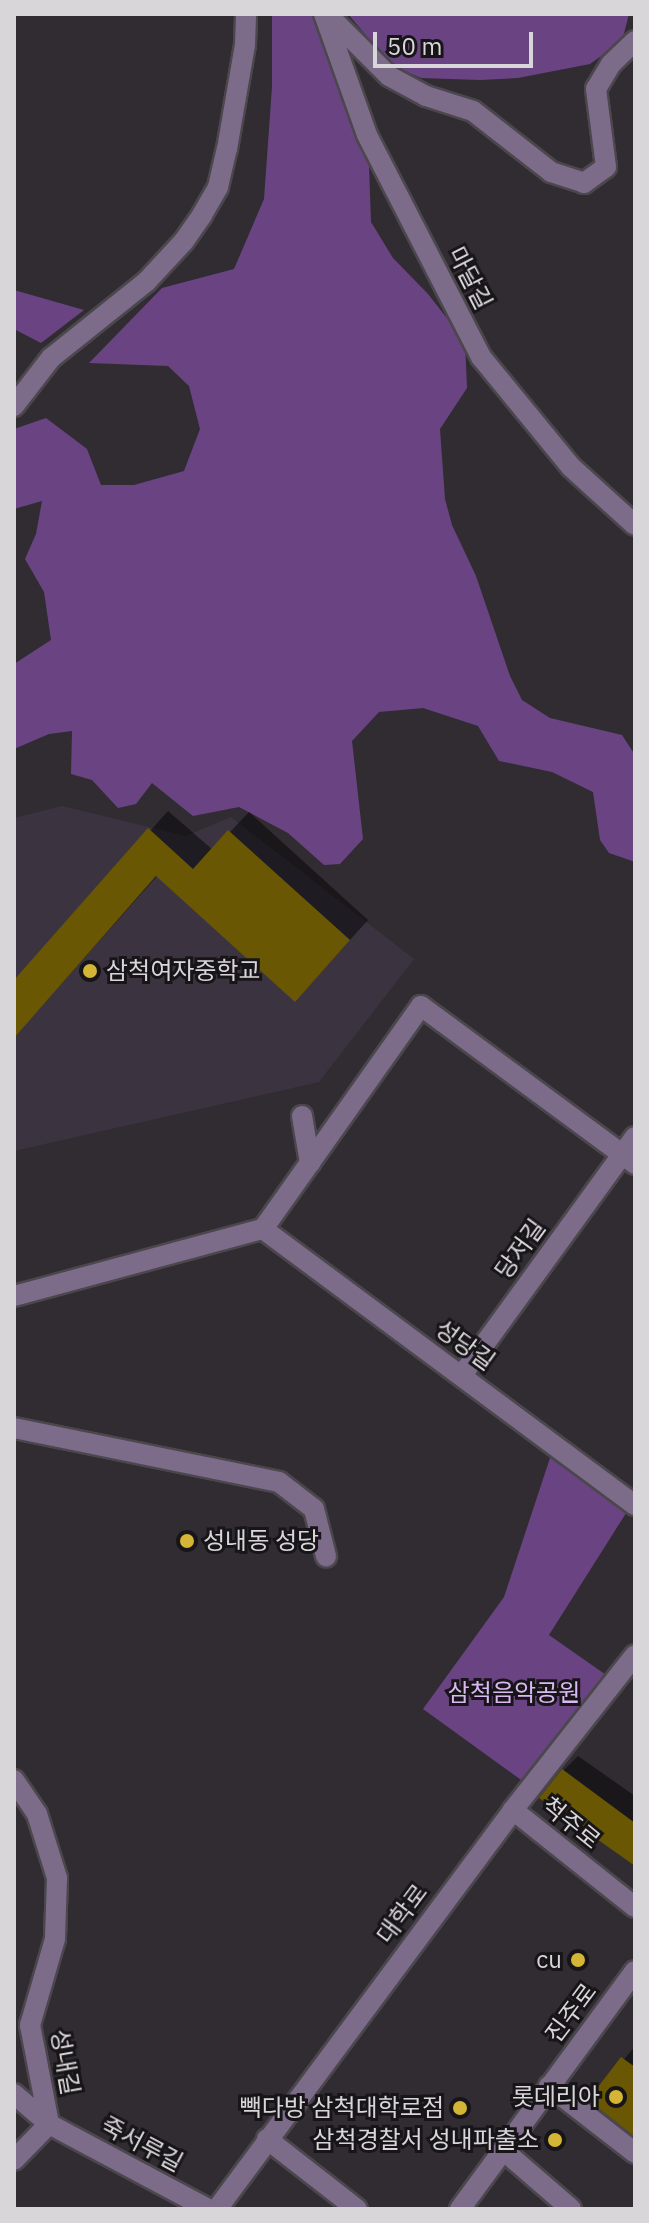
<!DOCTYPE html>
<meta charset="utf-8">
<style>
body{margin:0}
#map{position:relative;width:649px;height:2223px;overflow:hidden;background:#302c32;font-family:"IBM Plex Sans","Noto Sans KR",sans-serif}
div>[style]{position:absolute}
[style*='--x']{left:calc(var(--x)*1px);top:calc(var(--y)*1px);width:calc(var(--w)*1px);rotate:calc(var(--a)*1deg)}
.built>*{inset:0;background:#3b3440}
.green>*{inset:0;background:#6a4482}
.shadow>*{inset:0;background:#0007}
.building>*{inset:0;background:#695703}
.roads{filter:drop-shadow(2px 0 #4b474d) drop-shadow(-2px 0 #4b474d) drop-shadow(0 2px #4b474d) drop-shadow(0 -2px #4b474d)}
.minor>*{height:20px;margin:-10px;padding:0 10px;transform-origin:10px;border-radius:10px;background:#7d6b8a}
.dots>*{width:22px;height:22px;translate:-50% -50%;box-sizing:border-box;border:4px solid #171518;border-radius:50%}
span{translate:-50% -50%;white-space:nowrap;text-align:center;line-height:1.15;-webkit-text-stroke:6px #171518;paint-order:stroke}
.street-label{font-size:24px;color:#d9d6da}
.poi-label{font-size:24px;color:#d9d6da}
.left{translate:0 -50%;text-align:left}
.right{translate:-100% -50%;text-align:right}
.park-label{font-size:24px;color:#dab8f2}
.frame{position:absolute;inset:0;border:16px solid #d9d6da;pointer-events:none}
.scale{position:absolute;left:373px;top:32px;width:160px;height:36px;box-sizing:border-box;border:4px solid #d9d6da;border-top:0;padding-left:10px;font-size:24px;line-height:28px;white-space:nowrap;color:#d9d6da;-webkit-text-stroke:6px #171518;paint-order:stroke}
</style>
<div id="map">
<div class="built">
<div style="clip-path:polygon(62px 806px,186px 836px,231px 817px,414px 959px,319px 1082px,14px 1151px,14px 818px)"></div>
</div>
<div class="green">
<div style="clip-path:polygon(272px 14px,316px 14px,337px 86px,369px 166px,371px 222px,393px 258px,428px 294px,465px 341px,467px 388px,440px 429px,445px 499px,452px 525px,476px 576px,510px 676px,522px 700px,550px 718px,622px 735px,635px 755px,635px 862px,609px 853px,600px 840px,593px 792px,552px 772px,499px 761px,478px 726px,423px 708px,379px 712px,352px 741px,363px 839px,340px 864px,324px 865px,288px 833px,239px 807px,193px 816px,152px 783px,136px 804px,118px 808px,92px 780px,71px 774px,72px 731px,49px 734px,14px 749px,14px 664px,51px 640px,44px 592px,25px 559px,36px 534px,42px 501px,14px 509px,14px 429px,46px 418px,87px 449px,101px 485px,134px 485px,184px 471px,200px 429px,189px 386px,168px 366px,89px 363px,162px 288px,234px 269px,264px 199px,272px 87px)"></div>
<div style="clip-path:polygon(348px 14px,629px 14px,622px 41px,590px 64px,518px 78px,480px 80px,421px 78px,391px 65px)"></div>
<div style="clip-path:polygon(14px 290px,84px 310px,41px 343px,14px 329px)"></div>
<div style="clip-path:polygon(552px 1452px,628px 1510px,549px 1635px,609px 1677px,524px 1782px,423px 1709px,504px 1597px)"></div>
</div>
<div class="shadow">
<div style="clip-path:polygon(168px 811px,213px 850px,249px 812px,368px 920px,314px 980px,158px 875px,14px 1037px,14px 983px)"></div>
<div style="clip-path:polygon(578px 1756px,635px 1796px,635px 1864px,563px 1771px)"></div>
<div style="clip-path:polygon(635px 2046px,635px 2134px,591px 2100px)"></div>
</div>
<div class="building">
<div style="clip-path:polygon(148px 828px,193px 869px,228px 830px,350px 940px,295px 1002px,156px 876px,14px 1038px,14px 980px)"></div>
<div style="clip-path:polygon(562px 1769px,635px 1823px,635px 1866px,539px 1798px)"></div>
<div style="clip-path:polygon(621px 2057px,635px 2067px,635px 2137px,588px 2100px)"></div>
</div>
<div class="roads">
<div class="minor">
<div style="--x:324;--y:14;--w:128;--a:70.4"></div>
<div style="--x:367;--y:135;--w:250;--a:62.8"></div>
<div style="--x:481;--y:357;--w:142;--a:50.7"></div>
<div style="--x:571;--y:467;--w:86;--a:42.2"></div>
<div style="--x:327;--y:14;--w:88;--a:45"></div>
<div style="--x:389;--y:76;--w:42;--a:28.4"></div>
<div style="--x:426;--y:96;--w:49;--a:17.7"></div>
<div style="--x:473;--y:111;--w:99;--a:38"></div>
<div style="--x:551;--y:172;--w:35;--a:18"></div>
<div style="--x:584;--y:183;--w:27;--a:-36"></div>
<div style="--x:606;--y:167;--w:79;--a:-97.3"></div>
<div style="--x:596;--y:89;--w:29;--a:-59"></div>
<div style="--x:611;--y:64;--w:33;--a:-44"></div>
<div style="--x:14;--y:406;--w:61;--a:-52.4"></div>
<div style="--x:51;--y:358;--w:123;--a:-38.7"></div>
<div style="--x:147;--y:281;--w:54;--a:-47.2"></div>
<div style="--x:184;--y:241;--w:32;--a:-55"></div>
<div style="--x:202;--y:215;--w:32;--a:-60"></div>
<div style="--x:218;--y:187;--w:39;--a:-77"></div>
<div style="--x:227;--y:149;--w:106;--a:-80.2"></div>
<div style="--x:245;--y:45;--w:31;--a:-88"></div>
<div style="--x:302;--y:1116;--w:48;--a:80.3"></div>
<div style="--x:263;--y:1229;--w:273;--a:-54.7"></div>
<div style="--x:421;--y:1006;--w:266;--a:36.4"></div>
<div style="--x:14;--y:1296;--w:258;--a:-15.1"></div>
<div style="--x:263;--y:1229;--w:463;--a:36.6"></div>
<div style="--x:462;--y:1375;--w:294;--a:-54"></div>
<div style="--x:14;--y:1428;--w:270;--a:11.5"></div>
<div style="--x:279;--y:1482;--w:44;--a:37.6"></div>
<div style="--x:314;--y:1509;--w:49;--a:75.7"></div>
<div style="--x:14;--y:1780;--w:41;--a:55.9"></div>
<div style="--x:37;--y:1814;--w:67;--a:72.6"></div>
<div style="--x:57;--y:1878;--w:61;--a:91.9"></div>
<div style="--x:55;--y:1939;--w:90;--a:106.2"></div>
<div style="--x:30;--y:2025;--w:101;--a:79.1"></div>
<div style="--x:49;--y:2124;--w:50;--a:134.2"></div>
<div style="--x:513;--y:1810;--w:156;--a:38.5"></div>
<div style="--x:549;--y:2086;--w:109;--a:37.9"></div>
<div style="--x:14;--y:2094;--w:46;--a:40.6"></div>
<div style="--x:49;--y:2124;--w:180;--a:28.1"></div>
<div style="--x:267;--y:2139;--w:114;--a:37.9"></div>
<div style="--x:503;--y:2150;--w:90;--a:40.9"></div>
<div style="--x:217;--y:2209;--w:497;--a:-53.4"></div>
<div style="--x:513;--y:1810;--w:197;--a:-51.8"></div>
<div style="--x:460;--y:2209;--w:295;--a:-53.7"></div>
</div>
</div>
<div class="dots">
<div style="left:90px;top:971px;background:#d5b535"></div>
<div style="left:187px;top:1541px;background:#d5b535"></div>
<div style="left:578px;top:1960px;background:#d5b535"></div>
<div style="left:616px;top:2097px;background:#d5b535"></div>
<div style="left:460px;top:2108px;background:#d5b535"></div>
<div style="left:555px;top:2140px;background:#d5b535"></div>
</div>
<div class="street-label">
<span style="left:470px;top:278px;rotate:63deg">마달길</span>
<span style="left:520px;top:1249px;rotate:-54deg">당저길</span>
<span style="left:465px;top:1345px;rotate:36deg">성당길</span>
<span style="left:571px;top:1823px;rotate:39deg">척주로</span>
<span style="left:402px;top:1914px;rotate:-53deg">대학로</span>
<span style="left:571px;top:2013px;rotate:-53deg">진주로</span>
<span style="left:65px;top:2062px;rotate:80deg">성내길</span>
<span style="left:142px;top:2144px;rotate:28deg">죽서루길</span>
</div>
<div class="poi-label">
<span class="left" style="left:106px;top:971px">삼척여자중학교</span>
<span class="left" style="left:203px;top:1541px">성내동 성당</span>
<span class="right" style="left:562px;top:1960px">cu</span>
<span class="right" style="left:600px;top:2097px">롯데리아</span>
<span class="right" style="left:444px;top:2108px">빽다방 삼척대학로점</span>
<span class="right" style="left:539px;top:2140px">삼척경찰서 성내파출소</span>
</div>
<div class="park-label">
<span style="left:514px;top:1693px">삼척음악공원</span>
</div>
<div class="frame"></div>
<div class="scale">50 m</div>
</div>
